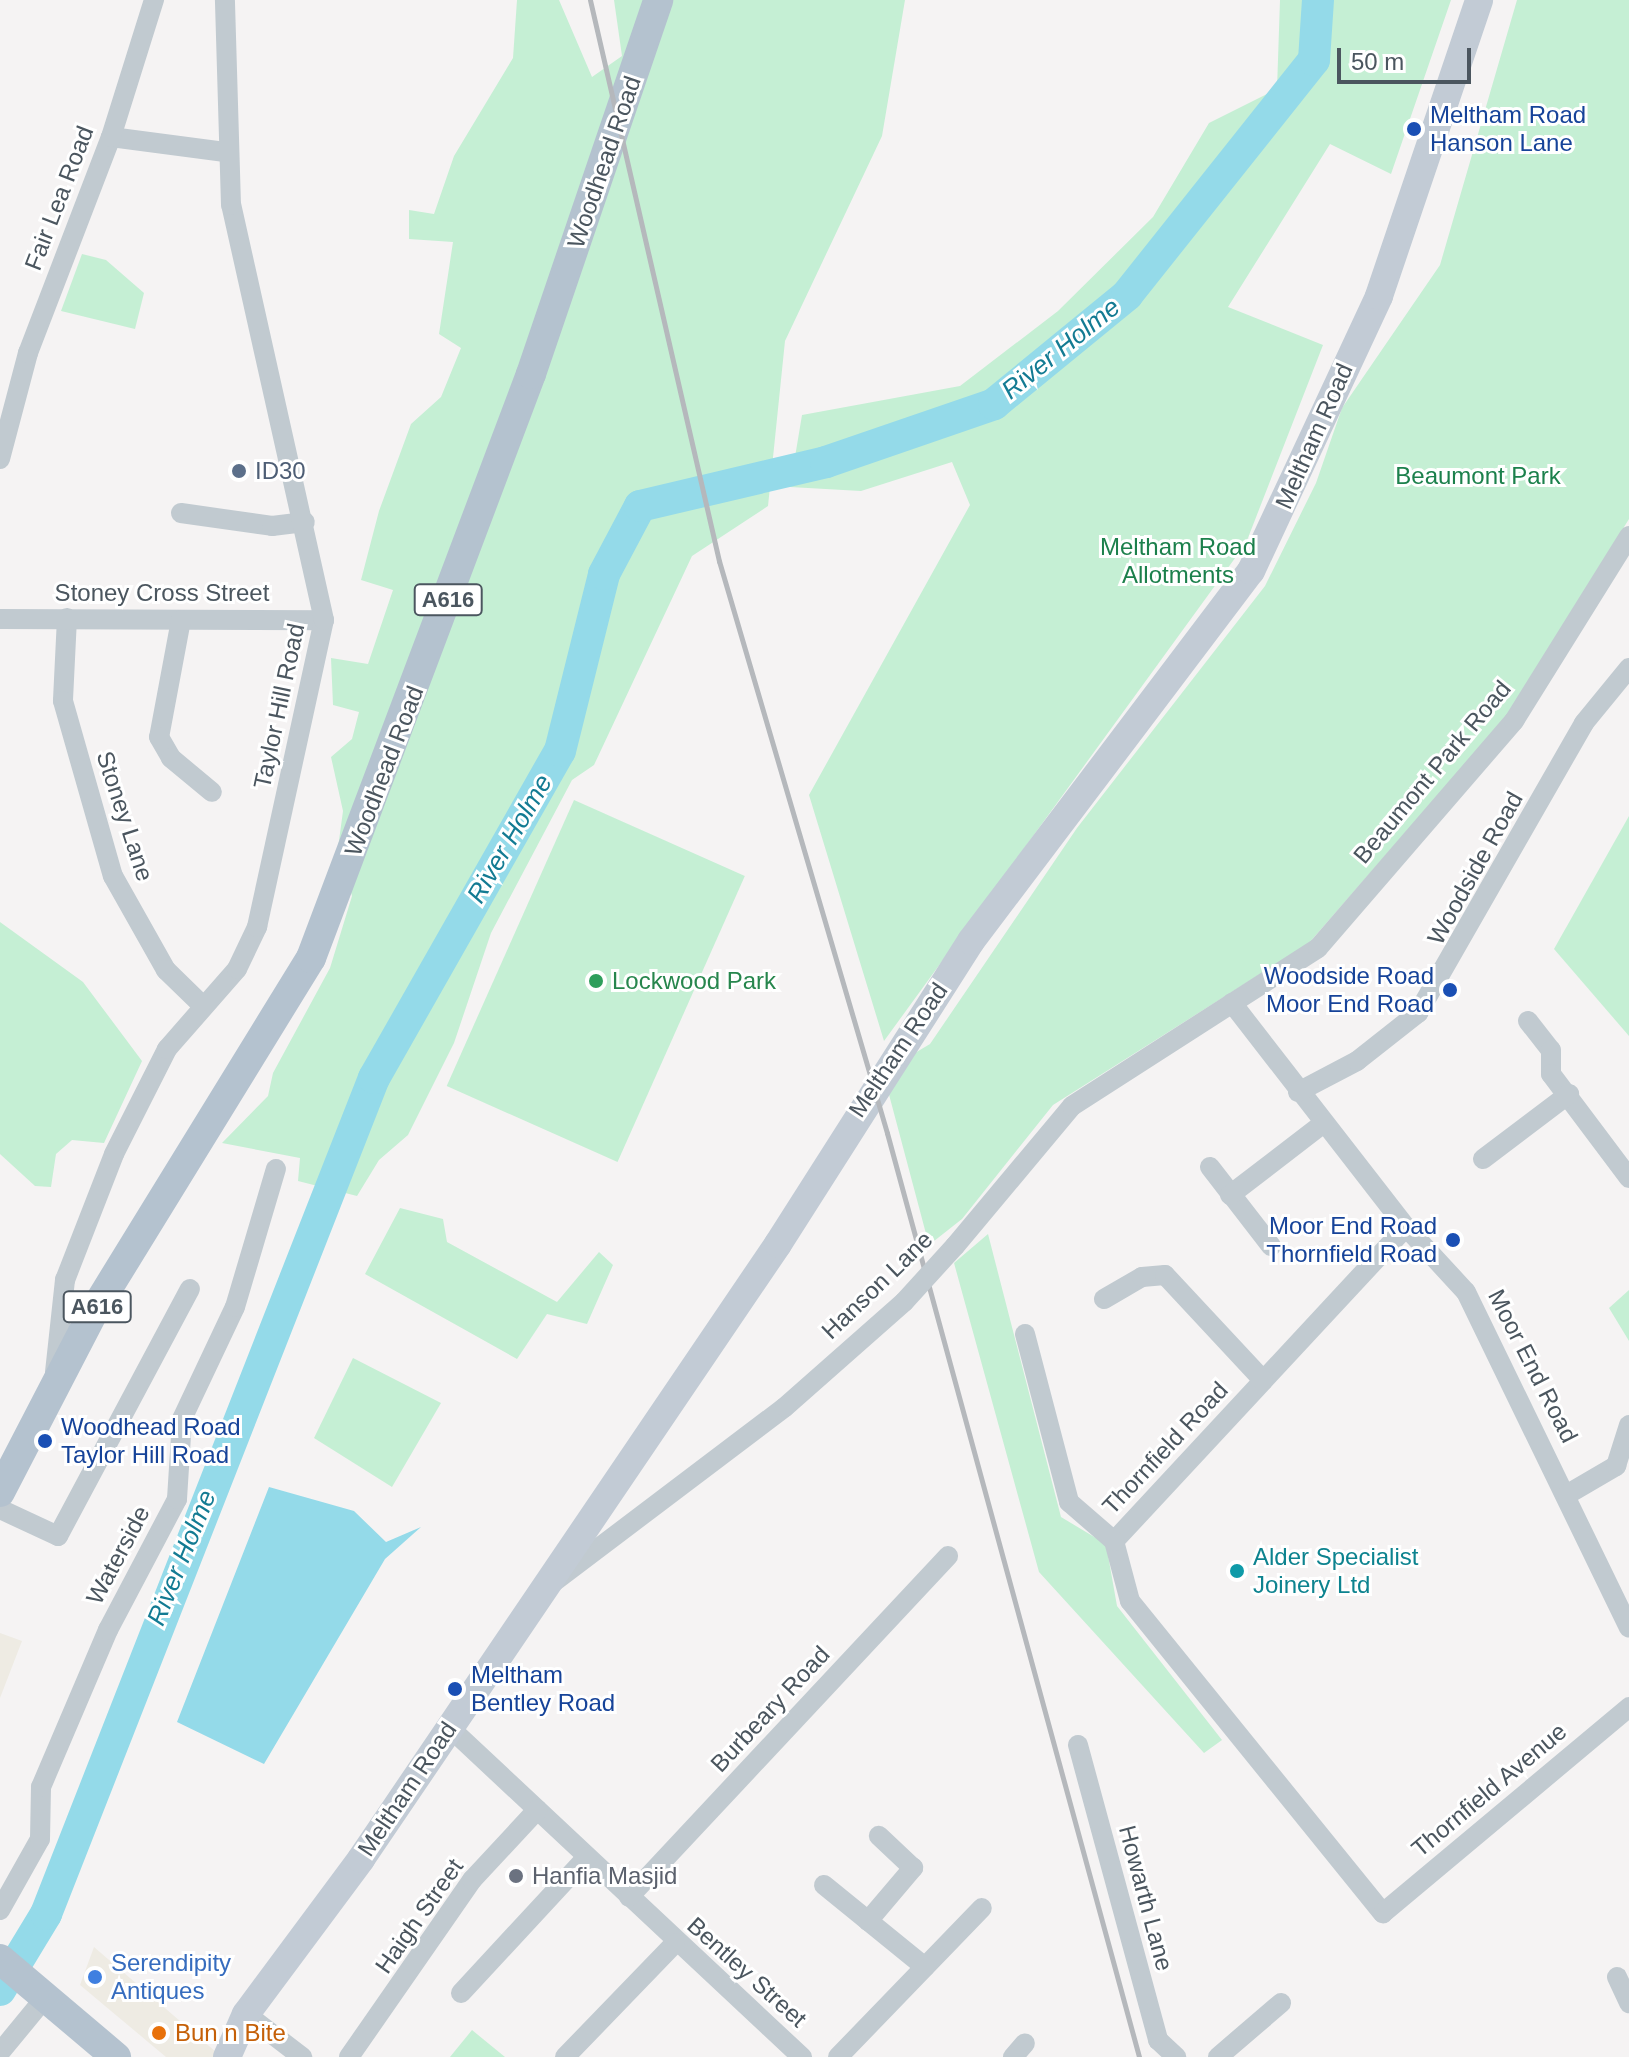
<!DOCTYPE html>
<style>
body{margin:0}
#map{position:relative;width:1629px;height:2057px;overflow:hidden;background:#f5f3f3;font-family:Helvetica,sans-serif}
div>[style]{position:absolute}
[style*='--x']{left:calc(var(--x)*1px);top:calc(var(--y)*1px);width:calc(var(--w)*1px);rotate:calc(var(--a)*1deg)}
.commercial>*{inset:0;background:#eeebe3}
.green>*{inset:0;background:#c5efd4;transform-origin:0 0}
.water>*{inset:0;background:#94dae9}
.river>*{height:32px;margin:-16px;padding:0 16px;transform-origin:16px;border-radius:16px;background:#94dae9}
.minor>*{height:20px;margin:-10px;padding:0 10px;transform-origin:10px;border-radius:10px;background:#c1cad0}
.secondary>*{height:28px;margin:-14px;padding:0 14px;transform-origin:14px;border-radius:14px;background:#c2cbd5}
.primary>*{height:30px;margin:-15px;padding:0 15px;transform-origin:15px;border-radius:15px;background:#b4c2cf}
.rail>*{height:5px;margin:-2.5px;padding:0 2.5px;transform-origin:2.5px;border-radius:2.5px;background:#b5b8bc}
.minor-bridge>*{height:20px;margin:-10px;padding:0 10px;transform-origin:10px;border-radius:10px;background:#c1cad0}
.dots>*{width:22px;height:22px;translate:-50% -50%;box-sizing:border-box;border:4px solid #fff;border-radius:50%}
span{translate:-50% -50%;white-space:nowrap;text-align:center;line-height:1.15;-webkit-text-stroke:6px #fff;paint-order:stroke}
.shield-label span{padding:2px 6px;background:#fff;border:2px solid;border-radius:6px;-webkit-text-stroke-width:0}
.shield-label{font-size:22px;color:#4b565f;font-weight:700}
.transit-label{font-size:24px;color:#164399}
.left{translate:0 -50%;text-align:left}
.right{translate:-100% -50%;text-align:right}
.street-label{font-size:24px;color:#4b565f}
.service-label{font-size:24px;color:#4e5e75}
.park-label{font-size:24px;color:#1c804c}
.leisure-label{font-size:24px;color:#27864d}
.culture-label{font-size:24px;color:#0d838f}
.worship-label{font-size:24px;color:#5b616d}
.shop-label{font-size:24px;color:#366cbe}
.food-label{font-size:24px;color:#c56008}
.water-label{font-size:26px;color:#137b93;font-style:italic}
.scale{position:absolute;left:1337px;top:48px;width:134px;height:36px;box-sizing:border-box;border:4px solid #4b565f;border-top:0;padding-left:10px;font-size:24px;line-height:28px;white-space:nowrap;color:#4b565f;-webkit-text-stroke:6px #fff;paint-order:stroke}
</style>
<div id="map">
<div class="commercial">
<div style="clip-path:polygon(0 1633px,22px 1641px,0 1698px)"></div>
<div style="clip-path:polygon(94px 1947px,216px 2052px,218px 2057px,166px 2057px,80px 1985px)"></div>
</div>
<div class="green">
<div style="clip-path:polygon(517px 0,559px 0,592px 77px,622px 56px,614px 0,905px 0,882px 136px,785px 341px,768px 506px,692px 556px,594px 765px,572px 780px,491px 933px,454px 1043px,408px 1135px,379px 1160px,357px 1196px,298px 1181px,300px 1158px,222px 1143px,268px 1096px,273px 1073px,330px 968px,352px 896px,338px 848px,343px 811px,331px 757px,352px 739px,359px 712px,333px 705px,331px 658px,368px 664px,393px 590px,361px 580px,379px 511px,411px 424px,441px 397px,461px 348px,439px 334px,453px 242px,409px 239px,409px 210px,434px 214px,454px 156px,513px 58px)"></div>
<div style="clip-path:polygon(1280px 0,1451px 0,1391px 174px,1330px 144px,1228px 307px,1323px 345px,1246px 543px,884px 1041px,809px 795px,970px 505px,952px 462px,861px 491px,790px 487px,802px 415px,960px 386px,1058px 311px,1153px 217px,1209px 123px,1277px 89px)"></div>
<div style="clip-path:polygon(1517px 0,1629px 0,1629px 519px,1506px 717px,1309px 943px,1053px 1105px,962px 1219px,929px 1245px,883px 1072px,930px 1044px,1077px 828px,1265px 586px,1316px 483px,1342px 408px,1440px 265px)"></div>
<div style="clip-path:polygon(82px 254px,106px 260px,144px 293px,135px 329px,61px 311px)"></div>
<div style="left:574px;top:800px;width:187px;height:313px;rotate:24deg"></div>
<div style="clip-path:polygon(1629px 816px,1629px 1036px,1554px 949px)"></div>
<div style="clip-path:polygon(0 922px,83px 982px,142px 1061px,104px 1143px,72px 1140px,56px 1154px,51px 1187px,35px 1186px,0 1154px)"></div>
<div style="clip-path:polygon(400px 1208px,443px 1219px,447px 1242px,557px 1302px,599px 1252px,613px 1265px,587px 1324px,547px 1314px,517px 1359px,365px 1274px)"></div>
<div style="clip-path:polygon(988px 1234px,1061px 1517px,1106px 1544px,1117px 1606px,1222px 1740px,1204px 1753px,1039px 1572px,954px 1263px)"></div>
<div style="clip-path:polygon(1629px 1290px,1629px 1341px,1609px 1308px)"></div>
<div style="clip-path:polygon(353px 1358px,441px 1403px,392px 1487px,314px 1438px)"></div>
<div style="clip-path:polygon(472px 2030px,505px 2057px,450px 2057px)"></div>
</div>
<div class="water">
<div style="clip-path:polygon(269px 1487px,354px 1511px,386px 1542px,421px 1527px,385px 1559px,264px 1764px,177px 1722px)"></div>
</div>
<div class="river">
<div style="--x:0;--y:1990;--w:89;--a:-58.8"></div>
<div style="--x:46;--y:1914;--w:898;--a:-68.58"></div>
<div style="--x:374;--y:1078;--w:376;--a:-60.4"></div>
<div style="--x:560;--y:751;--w:182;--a:-76"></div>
<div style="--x:604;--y:574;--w:77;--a:-62.1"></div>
<div style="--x:640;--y:506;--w:191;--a:-13.3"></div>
<div style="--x:826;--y:462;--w:178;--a:-19"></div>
<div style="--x:994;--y:404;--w:172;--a:-39.3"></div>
<div style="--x:1127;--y:295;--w:300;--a:-51.5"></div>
<div style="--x:1314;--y:60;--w:60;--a:-86.2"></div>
</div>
<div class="minor">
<div style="--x:111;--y:137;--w:115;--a:7.5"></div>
<div style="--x:0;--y:459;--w:110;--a:-75.2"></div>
<div style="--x:28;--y:353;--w:231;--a:-69"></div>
<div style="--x:111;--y:137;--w:144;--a:-72.6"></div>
<div style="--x:181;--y:513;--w:92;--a:8.1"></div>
<div style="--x:272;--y:526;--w:33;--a:-7"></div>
<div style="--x:67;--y:618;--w:83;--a:92.8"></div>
<div style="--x:63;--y:701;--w:182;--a:74.1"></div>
<div style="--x:113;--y:876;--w:108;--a:60.6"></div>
<div style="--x:166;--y:970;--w:50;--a:44.2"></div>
<div style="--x:0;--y:619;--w:324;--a:0.2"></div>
<div style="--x:181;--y:620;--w:119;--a:100.6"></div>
<div style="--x:159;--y:737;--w:24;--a:60"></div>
<div style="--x:171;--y:758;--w:53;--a:39.7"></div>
<div style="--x:1232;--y:1003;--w:284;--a:52.2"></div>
<div style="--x:1406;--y:1227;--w:88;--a:47.3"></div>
<div style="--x:1466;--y:1292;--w:373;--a:64.1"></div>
<div style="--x:1528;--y:1021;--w:37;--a:52"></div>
<div style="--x:1551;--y:1050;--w:24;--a:90"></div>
<div style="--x:1551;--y:1074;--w:130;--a:53.1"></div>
<div style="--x:1298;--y:1092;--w:67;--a:-27.7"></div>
<div style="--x:1357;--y:1061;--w:78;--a:-38.2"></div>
<div style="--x:1418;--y:1013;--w:334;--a:-60.2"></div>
<div style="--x:1584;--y:723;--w:71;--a:-50.7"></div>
<div style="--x:1483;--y:1159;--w:108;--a:-37.1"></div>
<div style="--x:1210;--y:1167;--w:100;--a:52.3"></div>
<div style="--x:1230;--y:1195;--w:118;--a:-37.5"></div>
<div style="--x:1406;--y:1227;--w:429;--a:132.9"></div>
<div style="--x:1114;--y:1541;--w:62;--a:75.1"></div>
<div style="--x:1130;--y:1601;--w:402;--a:51"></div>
<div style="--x:1383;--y:1913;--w:321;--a:-39.9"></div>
<div style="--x:955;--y:1246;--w:182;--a:-50.1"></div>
<div style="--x:1072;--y:1106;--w:292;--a:-32.7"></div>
<div style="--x:1318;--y:948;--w:300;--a:-49.2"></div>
<div style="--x:1514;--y:721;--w:218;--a:-58.1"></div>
<div style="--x:1104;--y:1299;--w:44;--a:-30.1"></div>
<div style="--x:1142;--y:1277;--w:23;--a:-5"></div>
<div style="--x:1165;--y:1275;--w:144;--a:47"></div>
<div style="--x:1025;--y:1334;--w:174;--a:75.3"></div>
<div style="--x:1069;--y:1502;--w:60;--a:40.9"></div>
<div style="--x:55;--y:1372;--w:93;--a:-83.8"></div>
<div style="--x:65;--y:1280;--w:135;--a:-68.7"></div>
<div style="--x:114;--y:1154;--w:118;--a:-63.2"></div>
<div style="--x:167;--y:1049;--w:106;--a:-48.8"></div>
<div style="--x:237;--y:969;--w:47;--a:-64.5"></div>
<div style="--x:257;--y:927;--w:314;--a:-77.7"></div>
<div style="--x:324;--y:620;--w:425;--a:-102.6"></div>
<div style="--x:231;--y:205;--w:205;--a:-91.7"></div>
<div style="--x:1568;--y:1494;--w:56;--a:-30.3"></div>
<div style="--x:1616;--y:1466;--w:43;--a:-72.4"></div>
<div style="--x:0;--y:1509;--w:64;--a:25"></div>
<div style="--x:58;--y:1536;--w:280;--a:-61.9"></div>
<div style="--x:551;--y:1584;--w:293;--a:-37.1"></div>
<div style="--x:785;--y:1407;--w:159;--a:-41.4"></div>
<div style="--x:448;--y:1726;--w:485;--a:43.1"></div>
<div style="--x:1078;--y:1745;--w:306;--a:74.8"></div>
<div style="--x:1158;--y:2040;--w:25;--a:43"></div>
<div style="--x:824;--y:1885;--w:130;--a:39.1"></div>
<div style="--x:629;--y:1897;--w:467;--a:-46.9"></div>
<div style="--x:0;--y:1910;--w:81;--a:-60.6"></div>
<div style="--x:40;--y:1839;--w:52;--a:-88.9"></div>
<div style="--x:41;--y:1787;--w:171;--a:-66.9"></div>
<div style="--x:108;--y:1630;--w:148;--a:-62.2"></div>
<div style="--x:177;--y:1499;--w:80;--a:-86.4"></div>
<div style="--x:182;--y:1419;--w:124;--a:-64.7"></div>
<div style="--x:235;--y:1307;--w:144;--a:-73.5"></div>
<div style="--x:868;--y:1921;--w:70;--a:-49.7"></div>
<div style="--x:913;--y:1868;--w:47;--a:-136.7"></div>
<div style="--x:1617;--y:1977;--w:29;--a:65"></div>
<div style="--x:461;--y:1993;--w:185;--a:-47.2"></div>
<div style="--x:246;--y:2014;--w:71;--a:37.5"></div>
<div style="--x:2;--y:2050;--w:72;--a:-50.6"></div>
<div style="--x:349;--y:2057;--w:216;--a:-55.2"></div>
<div style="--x:472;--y:1880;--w:96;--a:-47.1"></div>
<div style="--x:565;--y:2057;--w:158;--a:-46"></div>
<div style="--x:838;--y:2057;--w:207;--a:-46"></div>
<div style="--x:1013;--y:2057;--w:18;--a:-49"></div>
<div style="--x:1218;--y:2057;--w:83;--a:-40.6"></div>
</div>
<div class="secondary">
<div style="--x:227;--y:2057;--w:47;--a:-66.2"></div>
<div style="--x:246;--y:2014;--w:193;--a:-53.4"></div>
<div style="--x:361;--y:1859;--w:743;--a:-55.86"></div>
<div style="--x:778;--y:1244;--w:359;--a:-57.5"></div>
<div style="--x:971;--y:941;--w:464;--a:-52.9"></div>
<div style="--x:1251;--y:571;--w:303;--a:-65"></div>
<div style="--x:1379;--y:296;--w:312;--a:-71.3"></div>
</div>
<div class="primary">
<div style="--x:0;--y:1492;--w:206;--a:-62.6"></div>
<div style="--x:95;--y:1309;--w:412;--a:-58.4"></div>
<div style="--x:311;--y:958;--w:624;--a:-69.36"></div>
<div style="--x:531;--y:374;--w:395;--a:-71.2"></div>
<div style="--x:0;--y:1959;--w:152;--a:40.2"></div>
</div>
<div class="rail">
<div style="--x:590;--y:0;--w:576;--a:77.05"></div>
<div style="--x:719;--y:561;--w:596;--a:73.63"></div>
<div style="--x:887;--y:1133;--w:958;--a:74.74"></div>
</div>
<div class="minor-bridge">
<div style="--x:904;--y:1302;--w:76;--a:-47.7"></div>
</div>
<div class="dots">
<div style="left:1414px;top:129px;background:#1a4fb4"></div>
<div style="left:239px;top:471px;background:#5c6f8a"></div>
<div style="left:596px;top:981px;background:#2e9e5b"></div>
<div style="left:1450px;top:990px;background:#1a4fb4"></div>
<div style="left:1453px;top:1240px;background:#1a4fb4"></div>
<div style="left:45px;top:1441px;background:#1a4fb4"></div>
<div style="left:1237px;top:1571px;background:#0f9aa8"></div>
<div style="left:455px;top:1689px;background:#1a4fb4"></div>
<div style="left:516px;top:1876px;background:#6b7280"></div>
<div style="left:95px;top:1977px;background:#3f7fe0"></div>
<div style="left:159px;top:2033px;background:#e8710a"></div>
</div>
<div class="shield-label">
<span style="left:448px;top:600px">A616</span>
<span style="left:97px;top:1307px">A616</span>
</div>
<div class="transit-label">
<span class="left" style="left:1430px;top:129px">Meltham Road<br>Hanson Lane</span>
<span class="right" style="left:1434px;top:990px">Woodside Road<br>Moor End Road</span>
<span class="right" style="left:1437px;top:1240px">Moor End Road<br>Thornfield Road</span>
<span class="left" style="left:61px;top:1441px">Woodhead Road<br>Taylor Hill Road</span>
<span class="left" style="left:471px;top:1689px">Meltham<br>Bentley Road</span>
</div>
<div class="street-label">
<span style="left:604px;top:162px;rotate:-71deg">Woodhead Road</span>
<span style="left:59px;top:198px;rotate:-69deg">Fair Lea Road</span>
<span style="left:1314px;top:436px;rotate:-66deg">Meltham Road</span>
<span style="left:162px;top:593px">Stoney Cross Street</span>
<span style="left:279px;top:706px;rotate:-78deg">Taylor Hill Road</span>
<span style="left:384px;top:771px;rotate:-69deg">Woodhead Road</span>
<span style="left:1432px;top:772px;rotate:-50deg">Beaumont Park Road</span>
<span style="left:125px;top:816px;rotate:72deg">Stoney Lane</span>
<span style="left:1475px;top:868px;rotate:-61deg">Woodside Road</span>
<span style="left:898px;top:1050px;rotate:-56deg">Meltham Road</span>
<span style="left:877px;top:1285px;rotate:-44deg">Hanson Lane</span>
<span style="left:1533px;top:1366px;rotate:63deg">Moor End Road</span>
<span style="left:1165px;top:1448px;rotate:-47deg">Thornfield Road</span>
<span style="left:118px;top:1555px;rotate:-62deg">Waterside</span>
<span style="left:770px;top:1709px;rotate:-47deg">Burbeary Road</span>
<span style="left:407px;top:1789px;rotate:-56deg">Meltham Road</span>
<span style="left:1489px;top:1790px;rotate:-40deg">Thornfield Avenue</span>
<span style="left:1146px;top:1898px;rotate:75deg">Howarth Lane</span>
<span style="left:419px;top:1916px;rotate:-55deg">Haigh Street</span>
<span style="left:747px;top:1972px;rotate:42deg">Bentley Street</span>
</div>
<div class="service-label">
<span class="left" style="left:255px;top:471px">ID30</span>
</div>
<div class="park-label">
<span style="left:1478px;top:476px">Beaumont Park</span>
<span style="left:1178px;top:561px">Meltham Road<br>Allotments</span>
</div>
<div class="leisure-label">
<span class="left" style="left:612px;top:981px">Lockwood Park</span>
</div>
<div class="culture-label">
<span class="left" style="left:1253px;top:1571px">Alder Specialist<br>Joinery Ltd</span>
</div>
<div class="worship-label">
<span class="left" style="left:532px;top:1876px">Hanfia Masjid</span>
</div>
<div class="shop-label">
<span class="left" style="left:111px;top:1977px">Serendipity<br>Antiques</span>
</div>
<div class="food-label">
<span class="left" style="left:175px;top:2033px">Bun n Bite</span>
</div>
<div class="water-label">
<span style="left:1061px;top:349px;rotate:-39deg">River Holme</span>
<span style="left:510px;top:839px;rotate:-60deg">River Holme</span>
<span style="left:182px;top:1558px;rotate:-68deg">River Holme</span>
</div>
<div class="scale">50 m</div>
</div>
